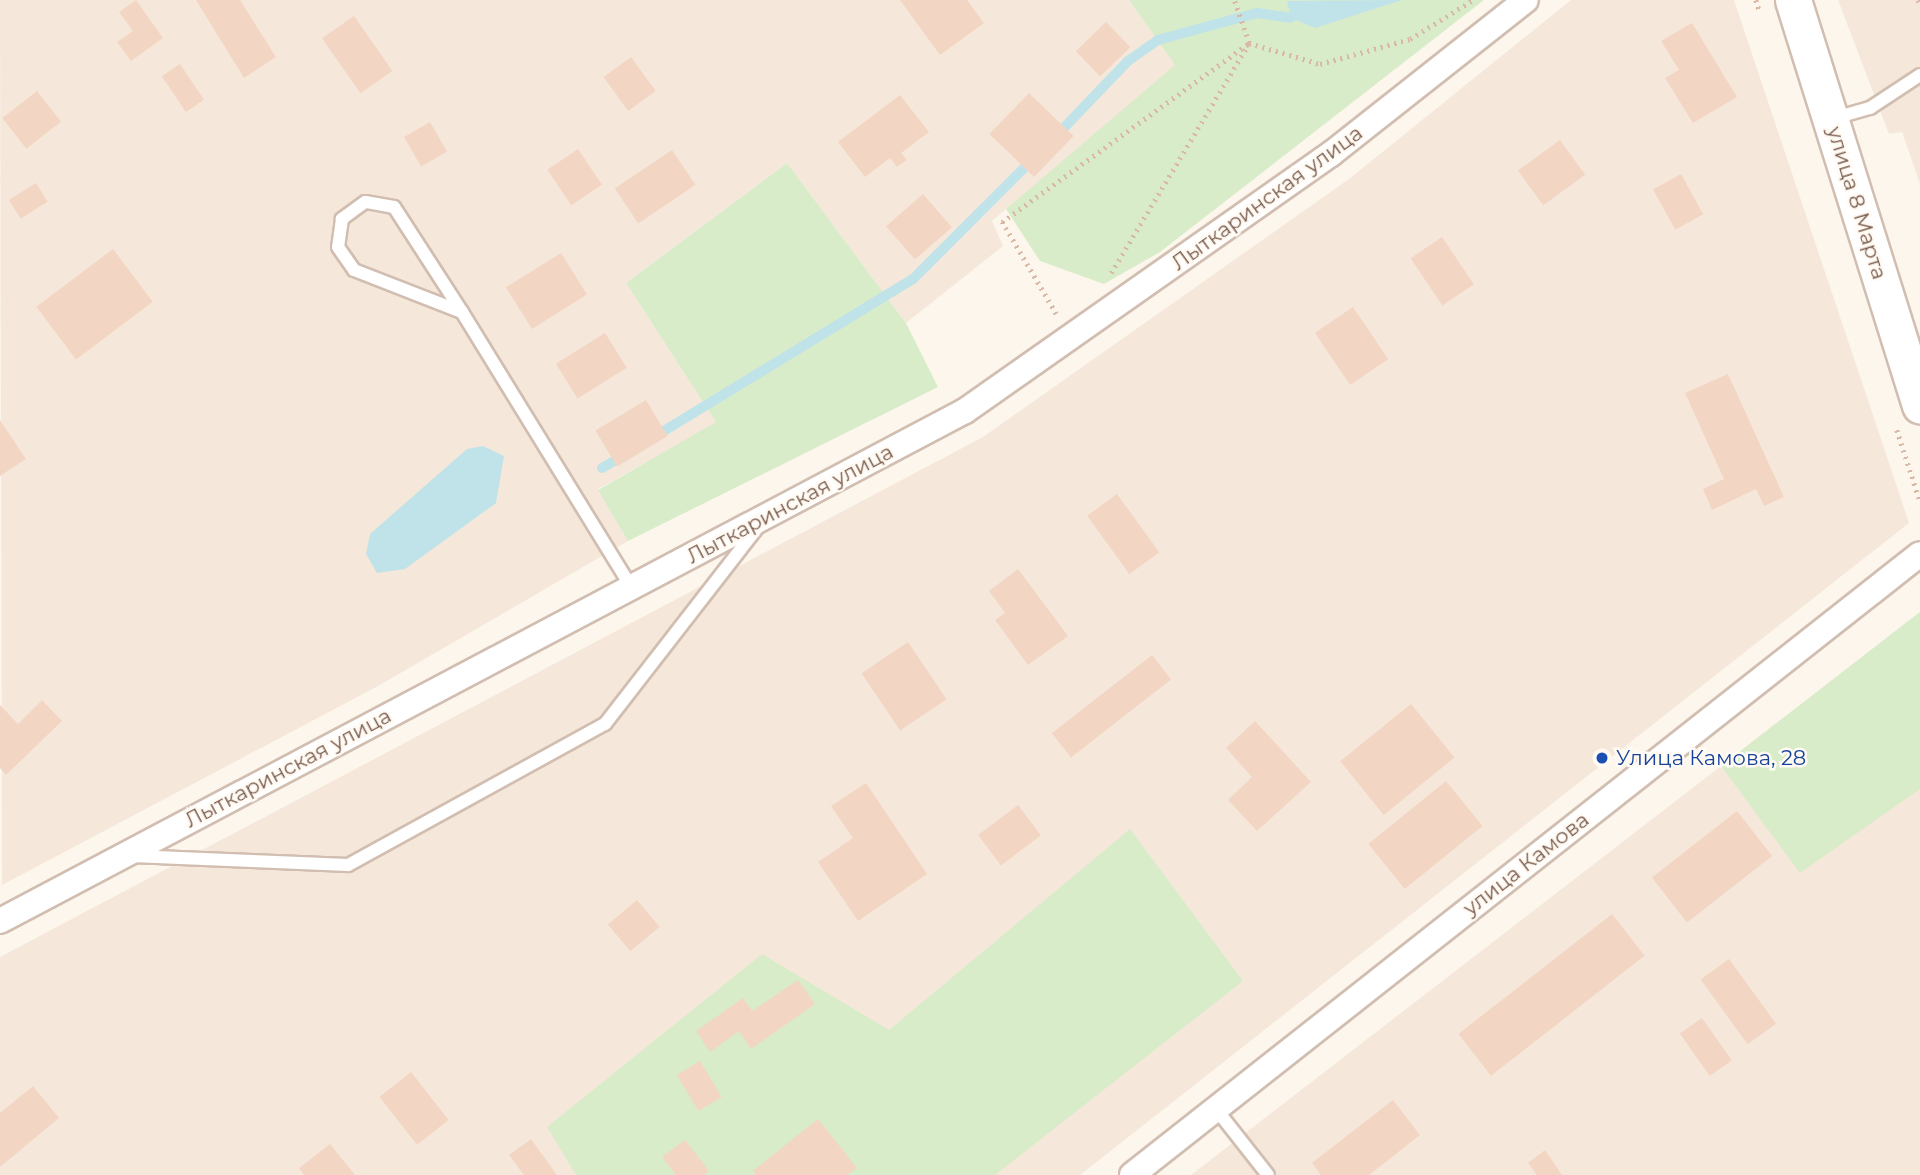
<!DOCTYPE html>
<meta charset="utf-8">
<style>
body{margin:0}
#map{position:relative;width:1920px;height:1175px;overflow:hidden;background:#fdf6ec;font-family:Montserrat,sans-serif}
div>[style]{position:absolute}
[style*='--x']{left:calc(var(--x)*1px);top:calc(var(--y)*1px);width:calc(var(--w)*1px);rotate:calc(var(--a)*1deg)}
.residential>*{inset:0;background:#f5e8da}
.green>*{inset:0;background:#d8ecc9}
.water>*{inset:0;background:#bfe3e8}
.stream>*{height:10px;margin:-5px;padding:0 5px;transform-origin:5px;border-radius:5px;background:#bfe3e8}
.building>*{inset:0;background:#f3d5c3;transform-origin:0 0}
.path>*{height:4.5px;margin-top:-2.25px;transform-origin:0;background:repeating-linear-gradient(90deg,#d9b8a5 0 2px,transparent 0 7px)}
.roads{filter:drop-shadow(2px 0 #d1beb0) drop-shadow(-2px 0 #d1beb0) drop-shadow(0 2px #d1beb0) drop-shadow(0 -2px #d1beb0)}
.lane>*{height:12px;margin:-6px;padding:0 6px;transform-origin:6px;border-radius:6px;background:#fff}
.street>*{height:24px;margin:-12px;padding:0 12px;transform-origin:12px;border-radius:12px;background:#fff}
.secondary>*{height:35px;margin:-17.5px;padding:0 17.5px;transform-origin:17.5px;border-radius:17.5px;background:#fff}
.dots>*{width:19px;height:19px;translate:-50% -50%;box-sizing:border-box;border:4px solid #fffaf3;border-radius:50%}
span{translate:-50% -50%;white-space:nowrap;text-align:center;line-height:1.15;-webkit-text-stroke:5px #fffaf3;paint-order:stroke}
.street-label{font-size:21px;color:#7a5c4d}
.transit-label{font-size:21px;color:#164399}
.left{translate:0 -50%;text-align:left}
</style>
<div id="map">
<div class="residential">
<div style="clip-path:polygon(0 0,1129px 0,1176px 65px,992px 221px,1003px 246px,906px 323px,787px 163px,626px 283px,717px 423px,598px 489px,628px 541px,378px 686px,2px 885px)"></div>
<div style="clip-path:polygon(1571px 0,1734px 0,1909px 523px,1080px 1175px,0 1175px,0 957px,983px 437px,1349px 179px)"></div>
<div style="clip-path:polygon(1838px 0,1920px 0,1920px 184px,1902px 132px,1889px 134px)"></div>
<div style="clip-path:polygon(1920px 612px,1920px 1175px,1191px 1175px,1721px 766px)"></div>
</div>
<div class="green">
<div style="clip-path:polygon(1129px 0,1484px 0,1160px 252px,1104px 284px,1040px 261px,1006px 209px,1175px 65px)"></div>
<div style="clip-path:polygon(787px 163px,906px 323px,938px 387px,628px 541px,598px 490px,716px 422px,626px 283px)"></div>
<div style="clip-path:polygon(1920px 612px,1920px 789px,1800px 873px,1721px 766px)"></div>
<div style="clip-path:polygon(1130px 829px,1243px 981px,995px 1175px,576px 1175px,547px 1127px,762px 954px,889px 1030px)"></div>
</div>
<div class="water">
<div style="clip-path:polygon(1402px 0,1315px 28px,1291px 18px,1287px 1px)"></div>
<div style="clip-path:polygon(483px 446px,504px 456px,496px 503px,405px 569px,377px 573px,366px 554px,370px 534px,467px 449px)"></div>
</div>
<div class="stream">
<div style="--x:1057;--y:135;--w:103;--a:-46.2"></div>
<div style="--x:1128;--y:61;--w:37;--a:-35"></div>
<div style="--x:1158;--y:40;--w:103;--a:-15.3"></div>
<div style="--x:1257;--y:13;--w:34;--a:8"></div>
<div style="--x:654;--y:437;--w:303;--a:-31.4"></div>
<div style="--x:913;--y:279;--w:168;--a:-45"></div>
<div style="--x:602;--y:468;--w:28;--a:-30"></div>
</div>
<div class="building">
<div style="clip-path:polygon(136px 0,163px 38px,131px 61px,117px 42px,133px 31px,119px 12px)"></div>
<div style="clip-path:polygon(196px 0,240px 0,276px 57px,244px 78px)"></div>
<div style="clip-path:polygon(900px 0,967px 0,984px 23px,940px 55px)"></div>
<div style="left:354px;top:16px;width:67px;height:39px;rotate:55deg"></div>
<div style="left:1106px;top:22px;width:35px;height:42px;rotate:46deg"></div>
<div style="clip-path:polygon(1692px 23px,1737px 97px,1693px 123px,1665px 78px,1679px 70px,1661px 41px)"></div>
<div style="left:631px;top:57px;width:42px;height:34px;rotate:54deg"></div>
<div style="left:180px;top:64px;width:43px;height:22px;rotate:56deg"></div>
<div style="left:37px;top:91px;width:39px;height:44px;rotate:52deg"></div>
<div style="left:1029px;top:93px;width:62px;height:57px;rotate:44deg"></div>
<div style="clip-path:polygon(900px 95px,929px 132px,901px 153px,907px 160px,897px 167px,890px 158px,865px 177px,838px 142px)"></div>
<div style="left:430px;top:122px;width:34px;height:30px;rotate:60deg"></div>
<div style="left:1560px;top:140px;width:43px;height:52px;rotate:54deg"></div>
<div style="left:578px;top:149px;width:43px;height:37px;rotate:56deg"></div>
<div style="left:672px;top:150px;width:42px;height:69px;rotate:56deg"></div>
<div style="left:1681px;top:174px;width:46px;height:32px;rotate:61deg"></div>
<div style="left:36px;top:183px;width:22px;height:32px;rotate:58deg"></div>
<div style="left:923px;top:194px;width:44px;height:49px;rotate:49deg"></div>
<div style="left:1442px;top:237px;width:57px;height:38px;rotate:56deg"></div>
<div style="left:113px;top:249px;width:66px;height:96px;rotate:53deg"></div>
<div style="left:561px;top:253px;width:49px;height:65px;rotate:58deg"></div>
<div style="left:1353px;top:307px;width:63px;height:46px;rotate:56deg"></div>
<div style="left:605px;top:333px;width:41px;height:58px;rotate:58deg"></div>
<div style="clip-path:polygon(1728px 374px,1784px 497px,1764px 506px,1756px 489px,1712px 510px,1703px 489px,1724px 479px,1685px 393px)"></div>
<div style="left:646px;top:400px;width:42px;height:59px;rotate:59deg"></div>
<div style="clip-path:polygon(0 420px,26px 459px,0 476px)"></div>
<div style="left:1117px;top:494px;width:72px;height:37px;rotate:54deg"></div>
<div style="clip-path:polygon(1018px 569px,1068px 636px,1028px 665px,995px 620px,1005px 613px,989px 591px)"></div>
<div style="left:908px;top:642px;width:69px;height:56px;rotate:56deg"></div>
<div style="left:1152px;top:655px;width:31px;height:127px;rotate:52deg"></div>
<div style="clip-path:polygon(42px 700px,62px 721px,6px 775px,0 768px,0 705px,18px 724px)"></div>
<div style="left:1411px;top:704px;width:69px;height:91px;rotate:51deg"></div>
<div style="clip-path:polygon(1255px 721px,1311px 782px,1257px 831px,1228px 800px,1252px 777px,1226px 748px)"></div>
<div style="left:1446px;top:781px;width:58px;height:100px;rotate:51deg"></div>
<div style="clip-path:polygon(866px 783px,927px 874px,858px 921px,818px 862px,853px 838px,831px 806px)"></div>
<div style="left:1018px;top:805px;width:38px;height:50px;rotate:53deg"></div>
<div style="left:1737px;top:811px;width:57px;height:108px;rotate:52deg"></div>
<div style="left:637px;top:900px;width:35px;height:38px;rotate:50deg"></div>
<div style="left:1612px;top:914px;width:53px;height:195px;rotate:52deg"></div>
<div style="left:1729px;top:959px;width:80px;height:35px;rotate:54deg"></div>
<div style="clip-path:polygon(798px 980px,815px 1004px,751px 1049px,739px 1031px,710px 1052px,696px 1031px,743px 998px,752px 1011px)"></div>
<div style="left:1702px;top:1018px;width:52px;height:27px;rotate:55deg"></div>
<div style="left:700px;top:1061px;width:42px;height:27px;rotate:59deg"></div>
<div style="left:411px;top:1072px;width:61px;height:40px;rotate:52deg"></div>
<div style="clip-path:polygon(33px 1086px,59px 1118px,0 1167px,0 1113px)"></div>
<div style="clip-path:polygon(1393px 1100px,1420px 1135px,1369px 1175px,1321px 1175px,1312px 1163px)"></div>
<div style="clip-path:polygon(818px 1119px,857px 1168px,847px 1175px,756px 1175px,753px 1171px)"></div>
<div style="clip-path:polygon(531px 1139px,557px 1175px,524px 1175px,509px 1155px)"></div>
<div style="clip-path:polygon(685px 1140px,709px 1171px,704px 1175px,676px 1175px,662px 1157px)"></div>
<div style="clip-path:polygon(330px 1144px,355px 1175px,304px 1175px,299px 1168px)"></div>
<div style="clip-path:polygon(1545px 1150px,1562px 1175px,1537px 1175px,1528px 1163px)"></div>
</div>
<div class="path">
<div style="--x:1756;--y:0;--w:13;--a:72"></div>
<div style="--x:1918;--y:0;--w:4;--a:56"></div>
<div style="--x:1249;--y:43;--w:74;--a:16.5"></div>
<div style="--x:1320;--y:64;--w:93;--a:-15.5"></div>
<div style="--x:1410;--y:39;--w:74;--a:-31.8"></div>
<div style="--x:1111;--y:273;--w:268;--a:-59"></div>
<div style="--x:1249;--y:43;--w:46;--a:-109.2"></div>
<div style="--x:1056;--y:314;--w:107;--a:-120.4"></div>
<div style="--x:1002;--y:222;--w:305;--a:-35.9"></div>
<div style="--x:1897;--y:430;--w:75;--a:72.1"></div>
</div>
<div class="roads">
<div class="lane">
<div style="--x:1831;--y:119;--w:41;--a:-15.8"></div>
<div style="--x:1870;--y:108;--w:60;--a:-33.4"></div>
<div style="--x:462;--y:312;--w:125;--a:-122.9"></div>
<div style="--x:394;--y:207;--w:29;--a:-170"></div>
<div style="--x:365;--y:202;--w:29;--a:144"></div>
<div style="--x:342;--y:219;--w:28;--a:98"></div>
<div style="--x:338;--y:247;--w:28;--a:55"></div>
<div style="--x:354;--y:270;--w:116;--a:21.3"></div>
<div style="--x:462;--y:312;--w:323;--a:58.4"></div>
<div style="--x:132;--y:856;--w:216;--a:2.4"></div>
<div style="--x:348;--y:865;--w:293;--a:-28.8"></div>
<div style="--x:605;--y:724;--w:249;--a:-52.2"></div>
<div style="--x:1216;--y:1109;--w:84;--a:51.8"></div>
</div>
<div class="street">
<div style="--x:0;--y:921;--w:1091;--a:-27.86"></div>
<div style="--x:965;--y:411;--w:447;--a:-35.1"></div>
<div style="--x:1331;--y:154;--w:248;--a:-38.3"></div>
<div style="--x:1132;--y:1175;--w:1003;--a:-38.24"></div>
</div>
<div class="secondary">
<div style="--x:1793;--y:0;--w:425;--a:72.6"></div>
</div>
</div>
<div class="dots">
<div style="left:1602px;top:758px;background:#1a4fb4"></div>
</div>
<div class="street-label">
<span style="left:1267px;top:198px;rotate:-36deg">Лыткаринская улица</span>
<span style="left:1857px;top:203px;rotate:73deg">улица 8 Марта</span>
<span style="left:790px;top:504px;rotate:-28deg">Лыткаринская улица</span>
<span style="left:288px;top:768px;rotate:-28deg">Лыткаринская улица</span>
<span style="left:1526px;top:864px;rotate:-38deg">улица Камова</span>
</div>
<div class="transit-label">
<span class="left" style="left:1616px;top:758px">Улица Камова, 28</span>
</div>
</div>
